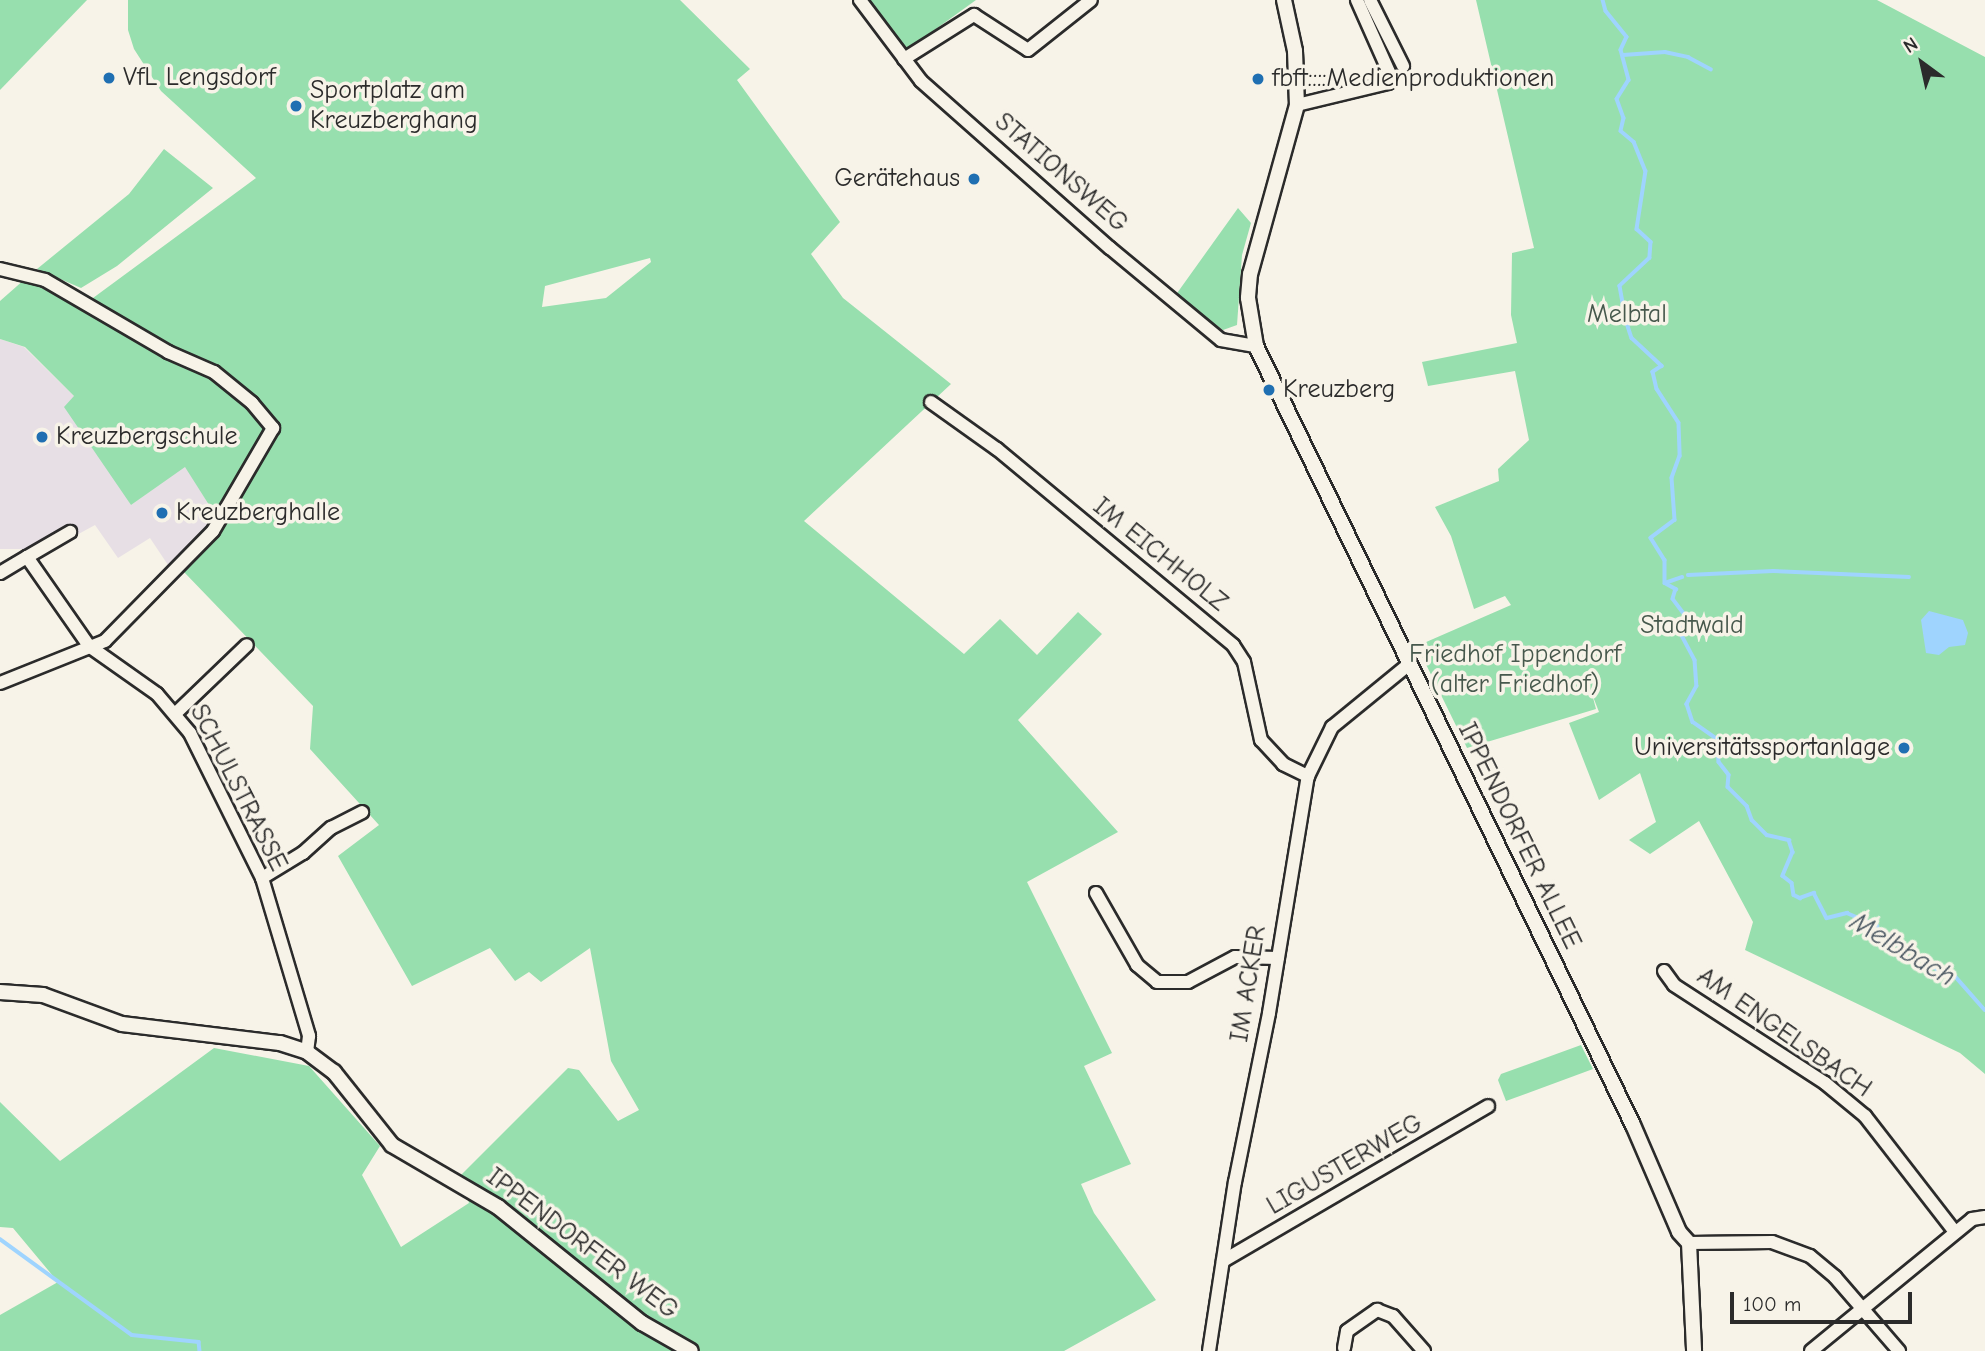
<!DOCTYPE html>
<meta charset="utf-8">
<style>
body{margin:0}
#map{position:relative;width:1985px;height:1351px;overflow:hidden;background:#f7f3e8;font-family:"Comic Neue",sans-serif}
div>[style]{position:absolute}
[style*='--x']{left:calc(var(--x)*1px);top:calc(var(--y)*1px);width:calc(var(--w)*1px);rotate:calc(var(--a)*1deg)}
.built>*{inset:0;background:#e7dfe5}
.green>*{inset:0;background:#97dfae}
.water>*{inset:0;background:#9fd4fe}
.stream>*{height:3.5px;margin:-1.75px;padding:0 1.75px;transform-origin:1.75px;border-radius:1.75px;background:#9fd4fe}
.roads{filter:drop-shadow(2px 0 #2b2b2b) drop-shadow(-2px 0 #2b2b2b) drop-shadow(0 2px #2b2b2b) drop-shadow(0 -2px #2b2b2b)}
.minor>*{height:12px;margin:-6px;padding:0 6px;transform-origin:6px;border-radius:6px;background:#f7f3e8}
.tertiary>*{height:14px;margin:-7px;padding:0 7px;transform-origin:7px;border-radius:7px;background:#f7f3e8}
.dots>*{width:19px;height:19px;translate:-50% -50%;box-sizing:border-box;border:4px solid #f7f3e8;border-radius:50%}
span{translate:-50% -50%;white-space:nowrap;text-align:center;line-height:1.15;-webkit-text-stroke:7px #f7f3e8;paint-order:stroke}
.poi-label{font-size:26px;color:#2b2b2b}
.left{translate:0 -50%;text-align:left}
.right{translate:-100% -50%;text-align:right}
.street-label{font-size:26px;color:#2b2b2b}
.park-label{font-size:26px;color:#46584c}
.water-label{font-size:28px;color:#485560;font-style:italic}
.north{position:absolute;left:1887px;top:28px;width:70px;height:70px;-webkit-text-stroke:5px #f7f3e8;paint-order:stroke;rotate:327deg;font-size:19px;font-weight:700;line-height:28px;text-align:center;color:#2b2b2b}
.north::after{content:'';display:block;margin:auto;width:24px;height:32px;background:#2b2b2b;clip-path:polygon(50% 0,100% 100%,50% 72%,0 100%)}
.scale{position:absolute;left:1730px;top:1292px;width:182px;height:32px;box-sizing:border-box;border:4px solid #2b2b2b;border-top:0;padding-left:9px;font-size:21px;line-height:24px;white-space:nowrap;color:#2b2b2b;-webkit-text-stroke:5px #f7f3e8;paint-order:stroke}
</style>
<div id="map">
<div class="built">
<div style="clip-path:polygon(0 339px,24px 347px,74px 396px,131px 505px,185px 466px,216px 516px,170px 568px,150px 538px,118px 558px,95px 525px,73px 537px,69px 530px,30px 549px,0 549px)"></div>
</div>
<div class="green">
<div style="clip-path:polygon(0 0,87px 0,0 90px)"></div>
<div style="clip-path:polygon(evenodd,128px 0,680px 0,750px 69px,737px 80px,840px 222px,811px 254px,843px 298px,951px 384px,804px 521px,964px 654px,1000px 619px,1037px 655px,1078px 612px,1102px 634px,1018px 720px,1118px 832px,1027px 882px,1112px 1053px,1084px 1066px,1131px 1164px,1081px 1184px,1094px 1213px,1156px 1300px,1064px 1351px,0 1351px,0 1315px,58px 1282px,13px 1228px,0 1227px,0 1102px,60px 1161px,214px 1048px,309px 1066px,380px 1146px,362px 1175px,401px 1247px,469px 1203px,460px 1176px,568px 1068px,579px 1070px,618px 1121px,639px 1110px,611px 1061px,590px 948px,541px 982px,529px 972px,515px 981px,490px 948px,412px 986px,338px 856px,379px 825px,310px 749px,313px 706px,184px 572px,228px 520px,278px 430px,254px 400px,93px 305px,93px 298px,256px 178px,161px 91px,134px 49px,128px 30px,128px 0,650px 258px,651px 262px,606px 298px,542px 307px,545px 286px,650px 258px)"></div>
<div style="clip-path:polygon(868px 0,976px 0,904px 52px)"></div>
<div style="clip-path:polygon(1476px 0,1877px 0,1985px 57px,1985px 1074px,1960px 1053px,1745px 950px,1753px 922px,1699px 821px,1650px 854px,1629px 840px,1656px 822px,1640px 773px,1599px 800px,1569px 723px,1599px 712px,1592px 694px,1596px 709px,1467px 748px,1417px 646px,1511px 605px,1505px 596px,1474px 609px,1451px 536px,1435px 507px,1499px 481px,1498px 469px,1529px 440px,1515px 371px,1428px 386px,1422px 362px,1517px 343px,1511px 315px,1512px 253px,1534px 248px)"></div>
<div style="clip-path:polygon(164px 149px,213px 188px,117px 266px,81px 288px,37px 269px,129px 194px)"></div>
<div style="clip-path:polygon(1238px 208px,1251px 223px,1242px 255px,1237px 325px,1223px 330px,1175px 296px)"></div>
<div style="clip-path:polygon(25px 279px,212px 375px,268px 428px,216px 516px,185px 467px,131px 505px,64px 407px,74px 396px,25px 347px,0 339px,0 301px)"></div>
<div style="clip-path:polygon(1581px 1045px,1593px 1069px,1506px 1101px,1498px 1080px,1501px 1074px)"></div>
</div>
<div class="water">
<div style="clip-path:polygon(1929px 611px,1963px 620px,1968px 633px,1965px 645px,1949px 647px,1939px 655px,1926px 653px,1921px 620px)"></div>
</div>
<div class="stream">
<div style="--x:1603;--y:0;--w:11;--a:75"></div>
<div style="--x:1606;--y:11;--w:33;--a:51"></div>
<div style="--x:1627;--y:37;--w:14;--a:115"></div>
<div style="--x:1621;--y:50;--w:31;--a:75"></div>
<div style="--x:1629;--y:80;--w:22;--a:122"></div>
<div style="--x:1617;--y:99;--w:20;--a:70"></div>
<div style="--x:1624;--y:118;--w:13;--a:103"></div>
<div style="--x:1621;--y:131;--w:17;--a:40"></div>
<div style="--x:1634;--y:142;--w:31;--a:68"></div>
<div style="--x:1646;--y:171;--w:59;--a:98.8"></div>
<div style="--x:1637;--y:229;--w:19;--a:43"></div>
<div style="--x:1651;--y:242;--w:16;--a:94"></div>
<div style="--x:1650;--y:258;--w:41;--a:137"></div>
<div style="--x:1620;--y:286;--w:35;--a:80"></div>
<div style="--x:1626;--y:320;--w:19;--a:72"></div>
<div style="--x:1632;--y:338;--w:41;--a:43"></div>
<div style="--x:1662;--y:366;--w:11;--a:146"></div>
<div style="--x:1653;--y:372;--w:17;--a:77"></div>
<div style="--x:1657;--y:389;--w:40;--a:57.1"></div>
<div style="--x:1679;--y:423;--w:33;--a:88"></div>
<div style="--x:1680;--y:456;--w:23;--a:110"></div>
<div style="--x:1672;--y:478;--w:42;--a:85.9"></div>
<div style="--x:1675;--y:520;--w:30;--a:143"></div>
<div style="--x:1651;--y:538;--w:26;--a:58"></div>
<div style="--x:1665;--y:560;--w:23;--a:90"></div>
<div style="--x:1665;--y:583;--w:13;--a:29"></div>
<div style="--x:1676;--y:589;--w:10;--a:107"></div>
<div style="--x:1673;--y:599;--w:25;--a:53"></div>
<div style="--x:1688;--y:619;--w:14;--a:129"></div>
<div style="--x:1679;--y:630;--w:34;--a:62"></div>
<div style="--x:1695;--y:660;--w:26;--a:86"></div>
<div style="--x:1697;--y:686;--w:21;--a:119"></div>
<div style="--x:1687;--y:704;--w:19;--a:72"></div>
<div style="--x:1693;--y:722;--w:29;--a:35"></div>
<div style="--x:1717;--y:739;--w:23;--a:85"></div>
<div style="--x:1719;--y:762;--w:16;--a:52"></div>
<div style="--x:1729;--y:775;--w:12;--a:95"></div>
<div style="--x:1728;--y:787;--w:27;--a:45"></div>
<div style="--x:1747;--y:806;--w:15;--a:70"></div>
<div style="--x:1752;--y:820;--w:21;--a:45"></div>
<div style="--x:1767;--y:835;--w:23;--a:13"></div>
<div style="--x:1789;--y:840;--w:13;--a:72"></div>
<div style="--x:1793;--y:852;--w:26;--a:113"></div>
<div style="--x:1783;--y:876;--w:11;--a:38"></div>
<div style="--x:1792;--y:883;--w:12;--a:81"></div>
<div style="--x:1794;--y:895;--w:7;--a:27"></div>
<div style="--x:1800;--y:898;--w:15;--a:-20"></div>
<div style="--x:1814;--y:893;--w:28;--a:63"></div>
<div style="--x:1827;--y:918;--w:21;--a:-14"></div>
<div style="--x:1847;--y:913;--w:33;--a:23"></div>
<div style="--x:1877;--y:926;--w:16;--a:72"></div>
<div style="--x:1882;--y:941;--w:25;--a:12"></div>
<div style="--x:1906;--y:946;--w:46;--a:37.1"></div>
<div style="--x:1943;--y:974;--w:12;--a:9"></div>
<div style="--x:1955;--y:976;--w:45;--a:48.6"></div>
<div style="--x:1623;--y:55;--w:42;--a:-4.1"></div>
<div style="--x:1665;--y:52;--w:24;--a:12"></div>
<div style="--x:1688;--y:57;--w:26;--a:28"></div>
<div style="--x:1688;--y:575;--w:85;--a:-2.7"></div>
<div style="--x:1773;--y:571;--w:136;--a:2.5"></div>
<div style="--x:1665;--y:583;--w:18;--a:-19"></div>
<div style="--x:0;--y:1239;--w:163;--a:36"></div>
<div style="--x:132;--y:1335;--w:67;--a:6"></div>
<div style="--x:199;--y:1342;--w:9;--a:84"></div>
</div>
<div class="roads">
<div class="minor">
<div style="--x:860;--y:0;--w:101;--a:53"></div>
<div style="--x:921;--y:81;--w:252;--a:41.5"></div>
<div style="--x:1110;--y:248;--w:144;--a:39.7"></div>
<div style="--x:1221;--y:340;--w:36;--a:10"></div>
<div style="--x:1370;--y:0;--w:74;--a:63.4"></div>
<div style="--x:904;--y:59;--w:83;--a:-32.2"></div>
<div style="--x:974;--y:15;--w:64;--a:32.9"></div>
<div style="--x:1028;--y:50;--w:80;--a:-38.4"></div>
<div style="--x:1297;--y:105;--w:94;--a:-13.6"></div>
<div style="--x:1388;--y:83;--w:11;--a:-85"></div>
<div style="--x:1389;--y:72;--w:79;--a:-114"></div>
<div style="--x:0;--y:269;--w:46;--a:13.7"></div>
<div style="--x:45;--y:280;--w:143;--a:30.3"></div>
<div style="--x:168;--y:352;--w:50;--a:23.5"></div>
<div style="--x:214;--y:372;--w:49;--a:39.2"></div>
<div style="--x:252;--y:403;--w:33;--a:50"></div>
<div style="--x:273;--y:428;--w:119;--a:120.2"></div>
<div style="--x:213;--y:531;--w:154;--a:134.5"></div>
<div style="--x:105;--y:641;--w:113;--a:158.2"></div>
<div style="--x:931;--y:402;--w:81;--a:35.5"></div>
<div style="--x:997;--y:449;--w:307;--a:39.7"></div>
<div style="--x:1233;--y:645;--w:20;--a:57"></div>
<div style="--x:1244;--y:662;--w:80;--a:77.7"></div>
<div style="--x:1261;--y:740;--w:33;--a:47"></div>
<div style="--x:1283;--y:764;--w:28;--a:26"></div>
<div style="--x:27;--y:557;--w:50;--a:-30.2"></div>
<div style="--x:0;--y:573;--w:31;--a:-31"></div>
<div style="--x:27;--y:557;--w:108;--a:55.1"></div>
<div style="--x:89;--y:646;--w:83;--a:35.2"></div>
<div style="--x:157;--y:694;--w:51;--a:49.8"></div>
<div style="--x:190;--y:733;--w:162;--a:63.6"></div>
<div style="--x:262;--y:878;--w:165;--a:73.4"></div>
<div style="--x:309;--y:1036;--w:16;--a:97"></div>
<div style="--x:176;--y:713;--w:98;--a:-43.8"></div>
<div style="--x:262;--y:878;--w:48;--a:-31.4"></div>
<div style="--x:303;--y:853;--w:38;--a:-42"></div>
<div style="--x:331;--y:828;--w:35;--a:-27"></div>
<div style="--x:1096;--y:893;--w:83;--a:60.3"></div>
<div style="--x:1137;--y:965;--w:26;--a:40"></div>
<div style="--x:1157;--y:982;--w:31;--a:0"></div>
<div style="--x:1188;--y:982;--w:53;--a:-28"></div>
<div style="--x:1235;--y:957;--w:43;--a:1.3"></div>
<div style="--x:1664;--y:971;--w:17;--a:54"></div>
<div style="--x:1674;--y:985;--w:180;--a:33"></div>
<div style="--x:1825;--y:1083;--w:52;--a:39.5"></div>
<div style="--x:1865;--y:1116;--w:147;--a:52.2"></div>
<div style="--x:1689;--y:1243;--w:83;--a:-0.7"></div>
<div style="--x:1772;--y:1242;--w:40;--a:20.2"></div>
<div style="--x:1810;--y:1256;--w:33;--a:40"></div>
<div style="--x:1835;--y:1277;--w:98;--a:49.1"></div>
<div style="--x:1223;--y:1261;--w:307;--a:-30.3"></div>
<div style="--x:1344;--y:1348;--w:17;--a:-80"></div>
<div style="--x:1347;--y:1331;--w:37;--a:-35"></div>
<div style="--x:1377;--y:1310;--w:17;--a:21"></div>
<div style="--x:1393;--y:1316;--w:47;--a:48.5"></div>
<div style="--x:1209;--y:1351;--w:171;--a:-81.3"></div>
<div style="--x:1235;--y:1182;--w:172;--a:-78.6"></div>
<div style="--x:1269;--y:1013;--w:240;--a:-80.7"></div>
<div style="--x:1308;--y:776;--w:55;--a:-63.9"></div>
<div style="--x:1332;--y:727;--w:98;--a:-39.2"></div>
<div style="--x:1811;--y:1351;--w:208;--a:-39.3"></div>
<div style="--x:1972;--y:1219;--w:13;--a:-9"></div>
</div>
<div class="tertiary">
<div style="--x:1284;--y:0;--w:52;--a:77.8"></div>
<div style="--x:1295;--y:51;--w:54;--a:87.9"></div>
<div style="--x:1297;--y:105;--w:175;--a:105.5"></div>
<div style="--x:1250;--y:274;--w:24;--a:95"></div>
<div style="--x:1248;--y:298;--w:49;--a:80.5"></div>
<div style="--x:1256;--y:346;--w:865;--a:64.18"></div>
<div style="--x:1633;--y:1125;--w:116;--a:66.7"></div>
<div style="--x:1679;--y:1232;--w:15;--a:48"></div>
<div style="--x:1689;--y:1243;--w:108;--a:87.3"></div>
<div style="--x:0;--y:992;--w:43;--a:4"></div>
<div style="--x:43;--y:995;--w:84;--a:20.2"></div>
<div style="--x:122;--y:1024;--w:159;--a:6.9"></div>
<div style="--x:280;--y:1043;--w:28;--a:18"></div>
<div style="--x:307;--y:1052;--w:34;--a:37"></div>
<div style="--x:334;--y:1072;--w:93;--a:51.5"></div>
<div style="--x:392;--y:1145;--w:123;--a:30.3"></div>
<div style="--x:498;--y:1207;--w:185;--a:38.9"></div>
<div style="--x:642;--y:1323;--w:56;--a:29.7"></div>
</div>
</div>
<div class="dots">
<div style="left:109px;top:78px;background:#1f6fb2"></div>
<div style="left:1258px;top:79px;background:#1f6fb2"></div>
<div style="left:296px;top:106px;background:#1f6fb2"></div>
<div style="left:974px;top:179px;background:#1f6fb2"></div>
<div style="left:1269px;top:390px;background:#1f6fb2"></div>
<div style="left:42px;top:437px;background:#1f6fb2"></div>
<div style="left:162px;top:513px;background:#1f6fb2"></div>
<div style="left:1904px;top:748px;background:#1f6fb2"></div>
</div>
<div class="poi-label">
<span class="left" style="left:123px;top:78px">VfL Lengsdorf</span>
<span class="left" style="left:1272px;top:79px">fbft::::Medienproduktionen</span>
<span class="left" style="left:310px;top:106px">Sportplatz am<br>Kreuzberghang</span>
<span class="right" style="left:960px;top:179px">Gerätehaus</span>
<span class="left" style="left:1283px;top:390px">Kreuzberg</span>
<span class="left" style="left:56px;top:437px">Kreuzbergschule</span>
<span class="left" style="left:176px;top:513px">Kreuzberghalle</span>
<span class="right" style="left:1890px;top:748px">Universitätssportanlage</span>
</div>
<div class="street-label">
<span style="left:1061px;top:173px;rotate:41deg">STATIONSWEG</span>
<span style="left:1160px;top:555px;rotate:39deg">IM EICHHOLZ</span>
<span style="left:238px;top:788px;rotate:63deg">SCHULSTRASSE</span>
<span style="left:1519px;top:836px;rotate:64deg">IPPENDORFER ALLEE</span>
<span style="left:1249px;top:984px;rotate:-81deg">IM ACKER</span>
<span style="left:1784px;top:1033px;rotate:35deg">AM ENGELSBACH</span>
<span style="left:1345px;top:1165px;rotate:-30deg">LIGUSTERWEG</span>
<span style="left:582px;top:1244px;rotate:37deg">IPPENDORFER WEG</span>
</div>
<div class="park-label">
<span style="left:1627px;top:315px">Melbtal</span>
<span style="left:1692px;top:626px">Stadtwald</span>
<span style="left:1515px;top:670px">Friedhof Ippendorf<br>(alter Friedhof)</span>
</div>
<div class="water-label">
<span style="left:1903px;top:949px;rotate:31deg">Melbbach</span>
</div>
<div class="north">N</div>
<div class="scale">100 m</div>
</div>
